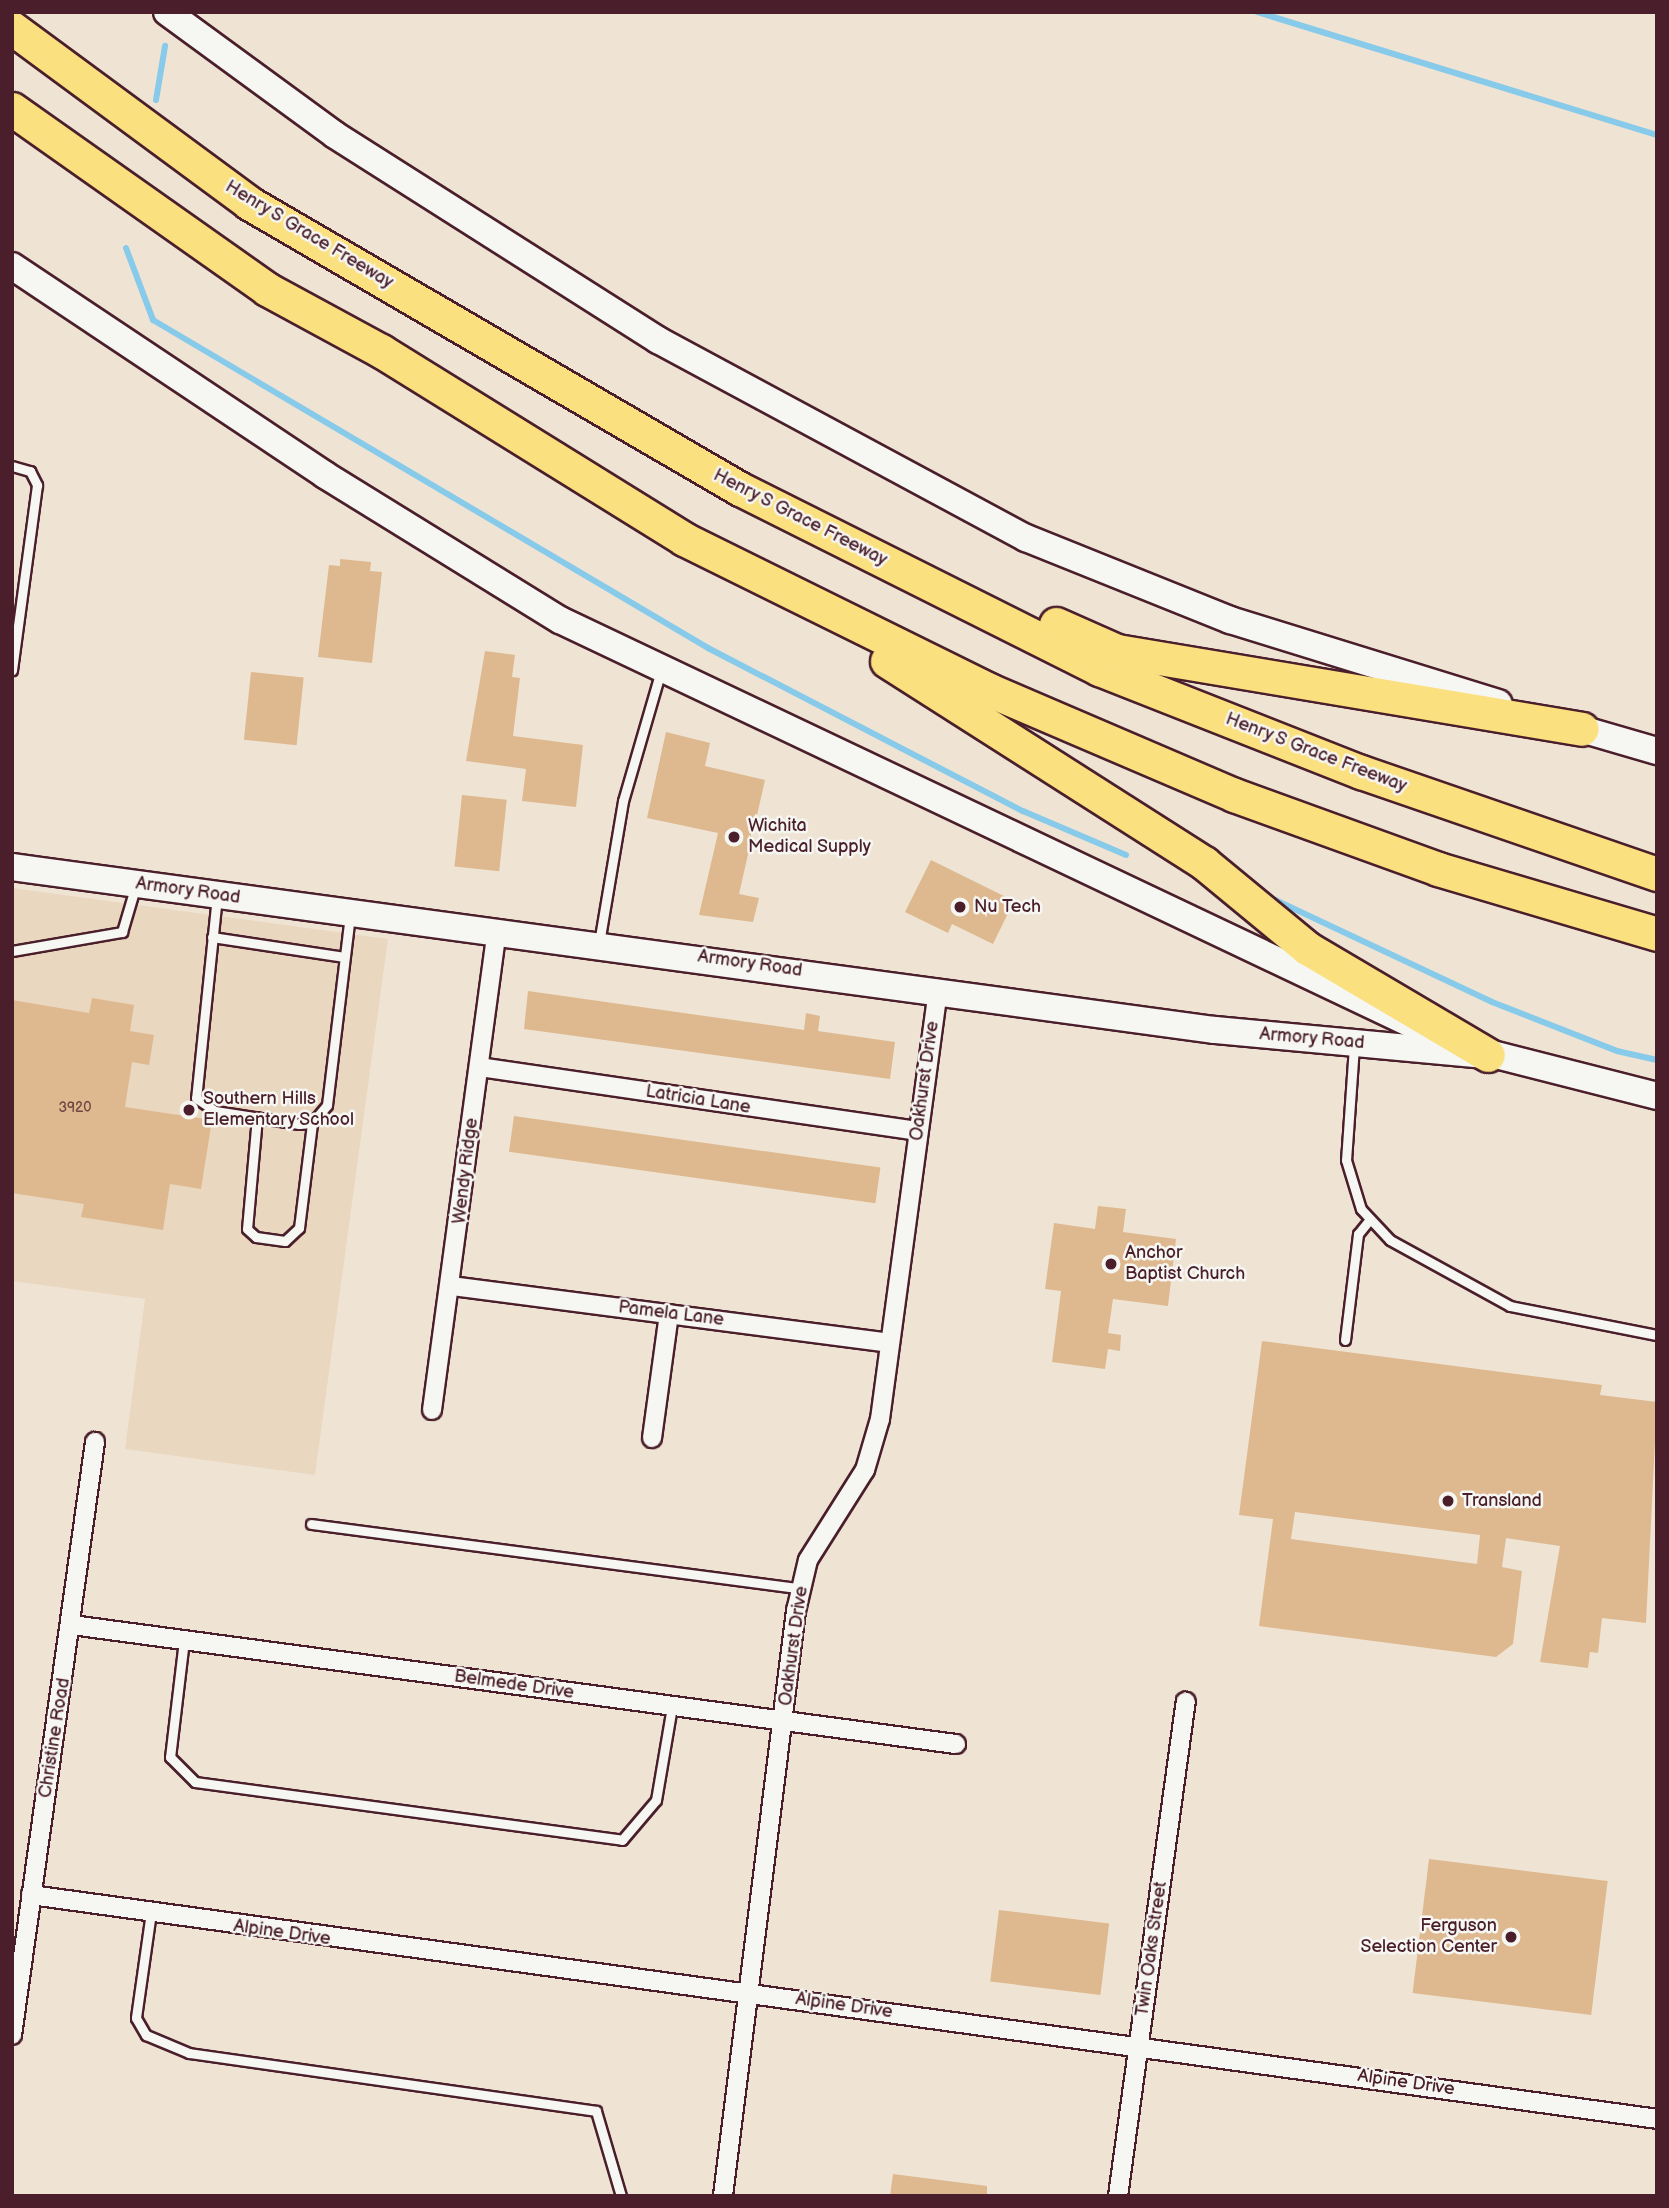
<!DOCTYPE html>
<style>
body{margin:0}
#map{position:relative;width:1669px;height:2208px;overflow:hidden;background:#efe4d4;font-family:"Balsamiq Sans",sans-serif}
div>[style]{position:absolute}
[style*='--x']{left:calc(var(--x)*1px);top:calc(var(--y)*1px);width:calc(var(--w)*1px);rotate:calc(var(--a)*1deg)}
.built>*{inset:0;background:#ead7bf}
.stream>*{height:6px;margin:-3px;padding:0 3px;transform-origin:3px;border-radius:3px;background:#88cae9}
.building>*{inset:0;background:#deb98f;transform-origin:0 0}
.roads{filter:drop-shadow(2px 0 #4a1f2b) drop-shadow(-2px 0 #4a1f2b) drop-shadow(0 2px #4a1f2b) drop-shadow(0 -2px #4a1f2b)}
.lane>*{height:9px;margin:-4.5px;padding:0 4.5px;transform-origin:4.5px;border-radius:4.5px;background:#f6f6f2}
.street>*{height:18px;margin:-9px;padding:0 9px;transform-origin:9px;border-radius:9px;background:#f6f6f2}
.secondary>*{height:26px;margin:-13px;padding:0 13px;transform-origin:13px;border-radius:13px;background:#f6f6f2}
.highway>*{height:33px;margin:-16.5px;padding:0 16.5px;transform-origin:16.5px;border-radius:16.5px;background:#fbe080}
.dots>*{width:19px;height:19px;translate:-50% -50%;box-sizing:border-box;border:4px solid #f6f6f2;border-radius:50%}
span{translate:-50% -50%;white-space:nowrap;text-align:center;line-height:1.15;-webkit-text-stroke:5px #f6f6f2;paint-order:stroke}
.number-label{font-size:14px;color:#6f4644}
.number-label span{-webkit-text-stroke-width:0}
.street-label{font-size:18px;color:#4a1f2b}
.poi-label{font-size:18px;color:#4a1f2b}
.left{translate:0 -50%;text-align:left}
.right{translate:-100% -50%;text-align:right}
.frame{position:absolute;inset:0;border:14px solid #4a1f2b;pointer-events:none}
</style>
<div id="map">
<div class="built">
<div style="clip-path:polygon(12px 888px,388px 939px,315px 1475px,125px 1449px,145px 1299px,12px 1281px)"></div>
</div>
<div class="stream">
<div style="--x:1257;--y:12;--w:418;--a:17.1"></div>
<div style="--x:156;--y:100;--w:55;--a:-80.5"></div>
<div style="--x:126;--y:248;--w:77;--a:69.4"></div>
<div style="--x:153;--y:320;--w:645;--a:30.58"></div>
<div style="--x:708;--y:648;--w:355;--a:27.4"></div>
<div style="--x:1023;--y:811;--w:112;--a:23.1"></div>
<div style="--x:1269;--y:897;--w:246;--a:25.2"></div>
<div style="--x:1492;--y:1002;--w:134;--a:21.4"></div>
<div style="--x:1617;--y:1051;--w:41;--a:12.7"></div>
</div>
<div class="building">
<div style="clip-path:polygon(340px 559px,371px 562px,370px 571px,382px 572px,372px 663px,318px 657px,329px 565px,340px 566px)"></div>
<div style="clip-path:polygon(485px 651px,515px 655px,512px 677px,520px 678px,513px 736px,583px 745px,576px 807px,522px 801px,526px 769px,466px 761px)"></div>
<div style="left:251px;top:672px;width:53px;height:68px;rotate:6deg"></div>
<div style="clip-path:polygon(666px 732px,710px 743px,705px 766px,765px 780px,739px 894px,759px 898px,753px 922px,699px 915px,718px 833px,647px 818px)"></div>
<div style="left:462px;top:795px;width:45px;height:72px;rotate:6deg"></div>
<div style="clip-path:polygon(931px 860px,1014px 901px,993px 944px,952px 924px,948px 933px,905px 912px)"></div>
<div style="clip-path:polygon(528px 991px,804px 1030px,806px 1013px,820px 1016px,818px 1031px,895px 1042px,890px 1079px,524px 1029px)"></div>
<div style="clip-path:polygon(92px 998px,134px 1005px,130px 1031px,154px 1035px,149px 1065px,132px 1062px,125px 1107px,212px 1120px,201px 1189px,170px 1184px,163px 1230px,81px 1217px,84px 1204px,12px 1193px,12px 1000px,89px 1013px)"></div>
<div style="left:514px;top:1116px;width:370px;height:36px;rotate:8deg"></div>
<div style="clip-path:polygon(1098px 1206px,1126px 1209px,1123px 1232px,1176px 1239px,1168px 1306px,1113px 1299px,1108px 1333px,1121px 1335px,1120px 1351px,1108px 1349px,1105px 1369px,1052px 1362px,1061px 1291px,1045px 1289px,1054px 1223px,1095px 1229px)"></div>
<div style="clip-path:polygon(evenodd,1262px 1341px,1602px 1385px,1600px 1395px,1657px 1402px,1646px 1623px,1602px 1618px,1598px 1653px,1590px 1652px,1588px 1668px,1540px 1662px,1560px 1546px,1506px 1538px,1502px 1567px,1522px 1571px,1513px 1644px,1496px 1657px,1259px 1626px,1273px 1519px,1239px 1515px,1262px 1341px,1295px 1512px,1480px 1535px,1477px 1564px,1291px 1539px,1295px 1512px)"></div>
<div style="left:1429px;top:1859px;width:180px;height:135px;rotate:7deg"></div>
<div style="left:999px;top:1910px;width:111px;height:72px;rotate:7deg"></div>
<div style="clip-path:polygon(893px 2174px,987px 2186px,987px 2196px,890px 2196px)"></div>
</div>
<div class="roads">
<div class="lane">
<div style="--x:12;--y:466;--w:19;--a:16"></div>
<div style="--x:30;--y:471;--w:16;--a:63"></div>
<div style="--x:37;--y:485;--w:187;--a:97.7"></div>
<div style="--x:217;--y:896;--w:203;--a:95.9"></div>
<div style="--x:196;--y:1098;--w:23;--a:34"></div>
<div style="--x:215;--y:1111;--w:85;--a:8.8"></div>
<div style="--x:299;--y:1124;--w:13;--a:-4"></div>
<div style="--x:312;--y:1123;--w:23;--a:-50"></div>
<div style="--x:327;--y:1105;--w:190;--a:-83.1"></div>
<div style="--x:212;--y:937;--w:134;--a:8.6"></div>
<div style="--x:599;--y:943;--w:144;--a:-80.4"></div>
<div style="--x:623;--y:801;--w:136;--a:-73.8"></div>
<div style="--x:12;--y:951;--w:112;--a:-9.8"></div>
<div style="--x:122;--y:932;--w:46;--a:-73.5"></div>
<div style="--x:1354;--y:1046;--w:114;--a:94"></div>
<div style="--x:1346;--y:1160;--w:51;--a:73"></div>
<div style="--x:1361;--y:1209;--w:42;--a:46.9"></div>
<div style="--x:1390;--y:1240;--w:137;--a:28.8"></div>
<div style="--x:1510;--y:1306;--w:150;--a:11.2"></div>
<div style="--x:257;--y:1117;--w:112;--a:95.1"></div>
<div style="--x:247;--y:1229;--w:12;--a:42"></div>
<div style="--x:256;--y:1237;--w:29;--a:8"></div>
<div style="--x:285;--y:1241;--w:19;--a:-43"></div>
<div style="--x:299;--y:1228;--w:106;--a:-82.9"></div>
<div style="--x:1345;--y:1340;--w:107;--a:-83"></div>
<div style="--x:1358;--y:1234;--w:19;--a:-51"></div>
<div style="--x:311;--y:1524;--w:493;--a:7.5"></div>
<div style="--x:184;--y:1640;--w:118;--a:96.8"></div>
<div style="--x:170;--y:1757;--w:35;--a:45"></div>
<div style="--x:195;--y:1782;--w:431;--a:7.7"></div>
<div style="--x:622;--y:1840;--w:52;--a:-49.6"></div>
<div style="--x:656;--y:1800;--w:95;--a:-80.3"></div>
<div style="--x:151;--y:1912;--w:107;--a:98.1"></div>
<div style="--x:136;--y:2018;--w:20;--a:60"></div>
<div style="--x:146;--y:2035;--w:47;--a:22.7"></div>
<div style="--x:189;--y:2053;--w:411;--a:8.1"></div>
<div style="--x:596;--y:2111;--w:89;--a:73.6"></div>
</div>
<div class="street">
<div style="--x:479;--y:1067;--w:444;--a:8.3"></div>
<div style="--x:452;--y:1286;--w:441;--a:7.4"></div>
<div style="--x:432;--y:1410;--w:483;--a:-82.3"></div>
<div style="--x:652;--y:1438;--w:125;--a:-82.2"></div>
<div style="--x:72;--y:1625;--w:892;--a:7.67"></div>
<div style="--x:31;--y:1895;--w:1641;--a:7.84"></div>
<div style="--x:12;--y:2035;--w:599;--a:-82.03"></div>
<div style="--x:723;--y:2196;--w:590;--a:-82.89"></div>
<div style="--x:796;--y:1611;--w:52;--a:-76.8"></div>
<div style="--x:808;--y:1560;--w:107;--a:-57.7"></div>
<div style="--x:865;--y:1470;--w:53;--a:-73.6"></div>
<div style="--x:880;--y:1419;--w:434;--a:-82.3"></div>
<div style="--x:1118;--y:2196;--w:499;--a:-82.2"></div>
</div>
<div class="secondary">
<div style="--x:167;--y:12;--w:208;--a:36.2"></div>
<div style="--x:335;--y:135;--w:383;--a:32.4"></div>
<div style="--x:658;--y:340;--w:418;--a:28.3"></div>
<div style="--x:1026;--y:538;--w:220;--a:21.9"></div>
<div style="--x:1230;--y:620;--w:281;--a:17.2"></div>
<div style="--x:12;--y:266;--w:376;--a:33.7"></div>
<div style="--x:325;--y:475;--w:276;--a:31.7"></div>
<div style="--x:560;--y:620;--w:963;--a:25.39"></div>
<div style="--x:1564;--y:724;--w:97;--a:16.2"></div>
<div style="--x:12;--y:867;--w:1214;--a:7.72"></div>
<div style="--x:1215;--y:1030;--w:272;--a:5.3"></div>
<div style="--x:1469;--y:1048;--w:194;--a:14.3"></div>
</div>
<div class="highway">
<div style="--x:12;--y:28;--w:295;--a:36.4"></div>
<div style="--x:249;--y:203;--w:568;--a:30.22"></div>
<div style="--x:740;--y:489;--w:402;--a:26.6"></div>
<div style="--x:1099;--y:669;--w:282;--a:21.5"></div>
<div style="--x:1361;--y:772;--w:313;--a:19"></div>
<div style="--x:12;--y:109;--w:312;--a:35.2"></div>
<div style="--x:267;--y:289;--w:130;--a:28.5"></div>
<div style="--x:381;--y:351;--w:357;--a:31.8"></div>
<div style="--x:684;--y:539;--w:340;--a:26.3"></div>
<div style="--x:989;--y:690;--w:267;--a:23.2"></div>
<div style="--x:1234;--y:795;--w:217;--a:19.9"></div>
<div style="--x:1438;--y:869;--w:228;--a:16.5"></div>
<div style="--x:1056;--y:624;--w:67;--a:23.9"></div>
<div style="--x:1117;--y:651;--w:471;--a:9.5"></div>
<div style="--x:887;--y:661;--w:376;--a:32.5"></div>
<div style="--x:1204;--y:863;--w:134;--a:39.5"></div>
<div style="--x:1307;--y:948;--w:210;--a:30.6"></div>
</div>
</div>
<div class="dots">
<div style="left:734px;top:837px;background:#4a1f2b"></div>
<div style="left:960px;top:907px;background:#4a1f2b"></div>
<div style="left:189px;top:1110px;background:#4a1f2b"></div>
<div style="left:1111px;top:1264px;background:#4a1f2b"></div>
<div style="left:1448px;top:1501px;background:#4a1f2b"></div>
<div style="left:1511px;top:1937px;background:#4a1f2b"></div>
</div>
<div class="number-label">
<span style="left:75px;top:1108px">3920</span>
</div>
<div class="street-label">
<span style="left:309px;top:235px;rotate:31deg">Henry S Grace Freeway</span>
<span style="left:800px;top:518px;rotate:27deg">Henry S Grace Freeway</span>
<span style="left:1316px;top:753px;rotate:21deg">Henry S Grace Freeway</span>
<span style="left:188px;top:891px;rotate:8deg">Armory Road</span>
<span style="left:750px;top:964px;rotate:8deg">Armory Road</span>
<span style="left:1312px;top:1039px;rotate:5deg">Armory Road</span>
<span style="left:925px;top:1081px;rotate:-82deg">Oakhurst Drive</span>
<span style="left:698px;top:1100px;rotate:9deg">Latricia Lane</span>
<span style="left:466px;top:1171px;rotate:-83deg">Wendy Ridge</span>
<span style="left:671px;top:1314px;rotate:7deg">Pamela Lane</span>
<span style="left:794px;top:1646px;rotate:-82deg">Oakhurst Drive</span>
<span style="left:514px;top:1685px;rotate:8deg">Belmede Drive</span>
<span style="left:55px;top:1738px;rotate:-81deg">Christine Road</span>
<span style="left:282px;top:1933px;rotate:8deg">Alpine Drive</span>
<span style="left:1152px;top:1949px;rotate:-82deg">Twin Oaks Street</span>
<span style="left:844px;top:2006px;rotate:8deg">Alpine Drive</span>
<span style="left:1406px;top:2083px;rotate:8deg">Alpine Drive</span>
</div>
<div class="poi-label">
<span class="left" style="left:748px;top:837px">Wichita<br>Medical Supply</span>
<span class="left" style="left:974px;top:907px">Nu Tech</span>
<span class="left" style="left:203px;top:1110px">Southern Hills<br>Elementary School</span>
<span class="left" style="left:1125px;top:1264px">Anchor<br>Baptist Church</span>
<span class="left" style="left:1462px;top:1501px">Transland</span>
<span class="right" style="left:1497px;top:1937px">Ferguson<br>Selection Center</span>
</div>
<div class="frame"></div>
</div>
